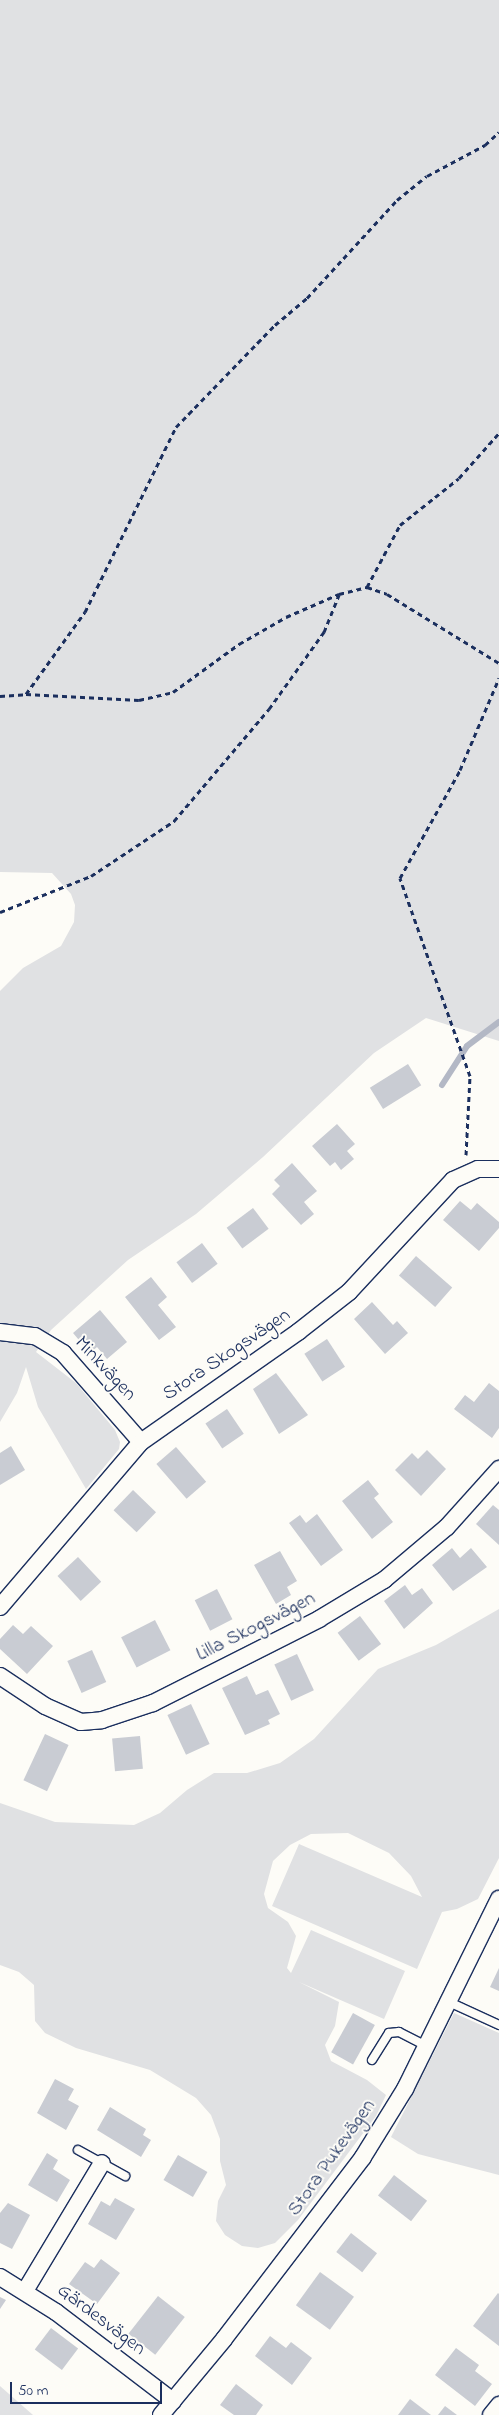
<!DOCTYPE html>
<meta charset="utf-8">
<style>
body{margin:0}
#map{position:relative;width:499px;height:2415px;overflow:hidden;background:#fdfcf7;font-family:"Indie Flower",sans-serif}
div>[style]{position:absolute}
[style*='--x']{left:calc(var(--x)*1px);top:calc(var(--y)*1px);width:calc(var(--w)*1px);rotate:calc(var(--a)*1deg)}
.green>*{inset:0;background:#e0e1e3}
.stream>*{height:6px;margin:-3px;padding:0 3px;transform-origin:3px;border-radius:3px;background:#b3b8c5}
.building>*{inset:0;background:#c9ccd3;transform-origin:0 0}
.path>*{height:3px;margin-top:-1.5px;transform-origin:0;background:repeating-linear-gradient(90deg,#1b2f5e 0 5px,transparent 0 9px)}
.roads{filter:drop-shadow(1px 0 #1b2f5e) drop-shadow(-1px 0 #1b2f5e) drop-shadow(0 1px #1b2f5e) drop-shadow(0 -1px #1b2f5e)}
.lane>*{height:8px;margin:-4px;padding:0 4px;transform-origin:4px;border-radius:4px;background:#fdfcf7}
.street>*{height:16px;margin:-8px;padding:0 8px;transform-origin:8px;border-radius:8px;background:#fdfcf7}
span{translate:-50% -50%;white-space:nowrap;text-align:center;line-height:1.15;-webkit-text-stroke:4px #fdfcf7;paint-order:stroke}
.street-label{font-size:20px;color:#1b2f5e}
.scale{position:absolute;left:10px;top:2382px;width:152px;height:22px;box-sizing:border-box;border:2px solid #1b2f5e;border-top:0;padding-left:6px;font-size:15px;line-height:18px;white-space:nowrap;color:#1b2f5e;-webkit-text-stroke:4px #fdfcf7;paint-order:stroke}
</style>
<div id="map">
<div class="green">
<div style="clip-path:polygon(0 0,499px 0,499px 1041px,426px 1018px,374px 1053px,263px 1157px,196px 1214px,128px 1260px,51px 1330px,36px 1352px,76px 1383px,115px 1430px,120px 1442px,119px 1449px,86px 1489px,38px 1407px,26px 1367px,17px 1393px,0 1422px,0 991px,23px 968px,61px 946px,74px 922px,75px 905px,71px 894px,52px 873px,0 872px)"></div>
<div style="clip-path:polygon(499px 1609px,499px 1858px,478px 1899px,457px 1909px,442px 1912px,417px 1969px,272px 1906px,299px 1844px,422px 1897px,411px 1876px,389px 1853px,348px 1833px,311px 1834px,290px 1845px,273px 1861px,264px 1894px,268px 1908px,288px 1922px,296px 1936px,287px 1968px,291px 1973px,311px 1930px,405px 1971px,384px 2019px,299px 1982px,339px 2002px,335px 2026px,325px 2045px,331px 2061px,367px 2080px,386px 2095px,376px 2116px,298px 2220px,275px 2243px,258px 2248px,242px 2246px,225px 2235px,216px 2221px,218px 2201px,226px 2185px,220px 2161px,220px 2139px,211px 2115px,196px 2098px,150px 2070px,76px 2048px,45px 2033px,35px 2021px,34px 1985px,19px 1972px,0 1965px,0 1803px,55px 1822px,134px 1825px,160px 1813px,187px 1790px,214px 1773px,247px 1773px,280px 1763px,314px 1739px,378px 1669px,436px 1645px)"></div>
<div style="clip-path:polygon(454px 2013px,499px 2033px,499px 2175px,418px 2154px,391px 2137px)"></div>
<div style="clip-path:polygon(0 2386px,33px 2415px,0 2415px)"></div>
</div>
<div class="stream">
<div style="--x:442;--y:1085;--w:46;--a:-57.3"></div>
<div style="--x:467;--y:1046;--w:40;--a:-37"></div>
</div>
<div class="building">
<div style="left:408px;top:1064px;width:25px;height:45px;rotate:58deg"></div>
<div style="clip-path:polygon(337px 1124px,355px 1144px,347px 1151px,354px 1159px,341px 1170px,335px 1162px,330px 1166px,312px 1146px)"></div>
<div style="clip-path:polygon(292px 1163px,317px 1191px,304px 1202px,314px 1214px,301px 1225px,272px 1194px,280px 1186px,274px 1180px)"></div>
<div style="clip-path:polygon(460px 1201px,471px 1210px,477px 1203px,499px 1222px,499px 1228px,479px 1251px,443px 1220px)"></div>
<div style="left:253px;top:1208px;width:26px;height:33px;rotate:53deg"></div>
<div style="left:202px;top:1243px;width:26px;height:32px;rotate:53deg"></div>
<div style="left:416px;top:1256px;width:48px;height:26px;rotate:41deg"></div>
<div style="clip-path:polygon(151px 1277px,167px 1297px,158px 1305px,176px 1327px,159px 1340px,125px 1297px)"></div>
<div style="clip-path:polygon(372px 1302px,393px 1325px,397px 1321px,408px 1333px,385px 1354px,354px 1319px)"></div>
<div style="clip-path:polygon(100px 1310px,127px 1342px,107px 1359px,97px 1347px,90px 1353px,73px 1333px)"></div>
<div style="left:327px;top:1339px;width:33px;height:27px;rotate:57deg"></div>
<div style="clip-path:polygon(276px 1373px,308px 1415px,279px 1434px,253px 1389px)"></div>
<div style="clip-path:polygon(489px 1383px,499px 1391px,499px 1428px,492px 1438px,454px 1409px,465px 1395px,474px 1402px)"></div>
<div style="left:227px;top:1409px;width:30px;height:26px;rotate:56deg"></div>
<div style="clip-path:polygon(11px 1446px,25px 1470px,0 1485px,0 1453px)"></div>
<div style="left:176px;top:1447px;width:46px;height:26px;rotate:49deg"></div>
<div style="clip-path:polygon(427px 1450px,446px 1469px,421px 1496px,395px 1470px,412px 1453px,418px 1459px)"></div>
<div style="clip-path:polygon(368px 1480px,379px 1494px,374px 1498px,393px 1522px,372px 1539px,342px 1501px)"></div>
<div style="left:133px;top:1490px;width:32px;height:28px;rotate:44deg"></div>
<div style="clip-path:polygon(493px 1505px,499px 1510px,499px 1545px,476px 1524px)"></div>
<div style="clip-path:polygon(317px 1514px,343px 1550px,321px 1566px,289px 1523px,300px 1515px,306px 1523px)"></div>
<div style="clip-path:polygon(452px 1548px,460px 1558px,471px 1548px,487px 1567px,453px 1591px,432px 1565px)"></div>
<div style="clip-path:polygon(280px 1551px,297px 1581px,287px 1587px,291px 1595px,276px 1604px,254px 1565px)"></div>
<div style="left:78px;top:1557px;width:34px;height:28px;rotate:47deg"></div>
<div style="clip-path:polygon(405px 1585px,412px 1595px,422px 1588px,433px 1603px,404px 1629px,384px 1601px)"></div>
<div style="left:217px;top:1589px;width:34px;height:25px;rotate:63deg"></div>
<div style="left:360px;top:1616px;width:35px;height:28px;rotate:53deg"></div>
<div style="left:155px;top:1620px;width:34px;height:38px;rotate:63deg"></div>
<div style="clip-path:polygon(13px 1625px,23px 1634px,31px 1626px,53px 1646px,27px 1674px,0 1649px,0 1639px)"></div>
<div style="left:92px;top:1650px;width:35px;height:27px;rotate:66deg"></div>
<div style="left:297px;top:1654px;width:40px;height:25px;rotate:65deg"></div>
<div style="clip-path:polygon(247px 1676px,256px 1695px,268px 1690px,280px 1714px,268px 1720px,270px 1724px,245px 1735px,222px 1688px)"></div>
<div style="left:191px;top:1704px;width:44px;height:26px;rotate:65deg"></div>
<div style="left:45px;top:1734px;width:26px;height:51px;rotate:25deg"></div>
<div style="left:140px;top:1736px;width:33px;height:28px;rotate:85deg"></div>
<div style="clip-path:polygon(499px 1968px,499px 1991px,490px 1987px)"></div>
<div style="left:353px;top:2013px;width:25px;height:45px;rotate:29deg"></div>
<div style="clip-path:polygon(55px 2079px,74px 2089px,68px 2100px,79px 2106px,66px 2130px,37px 2113px)"></div>
<div style="clip-path:polygon(110px 2107px,146px 2129px,143px 2135px,151px 2140px,141px 2157px,97px 2130px)"></div>
<div style="clip-path:polygon(47px 2153px,58px 2160px,53px 2169px,70px 2180px,57px 2202px,28px 2185px)"></div>
<div style="left:178px;top:2155px;width:34px;height:29px;rotate:30deg"></div>
<div style="left:394px;top:2175px;width:42px;height:26px;rotate:38deg"></div>
<div style="clip-path:polygon(115px 2198px,135px 2209px,116px 2240px,88px 2224px,101px 2201px,110px 2206px)"></div>
<div style="clip-path:polygon(8px 2203px,30px 2215px,12px 2249px,0 2243px,0 2213px)"></div>
<div style="left:351px;top:2233px;width:33px;height:24px;rotate:38deg"></div>
<div style="clip-path:polygon(101px 2259px,120px 2273px,97px 2304px,69px 2284px,85px 2262px,94px 2268px)"></div>
<div style="left:320px;top:2272px;width:42px;height:41px;rotate:36deg"></div>
<div style="clip-path:polygon(498px 2293px,499px 2294px,499px 2346px,473px 2326px)"></div>
<div style="left:158px;top:2296px;width:34px;height:48px;rotate:38deg"></div>
<div style="clip-path:polygon(0 2297px,6px 2300px,0 2309px)"></div>
<div style="left:51px;top:2328px;width:34px;height:27px;rotate:37deg"></div>
<div style="clip-path:polygon(270px 2336px,286px 2348px,291px 2342px,312px 2358px,292px 2385px,255px 2356px)"></div>
<div style="clip-path:polygon(456px 2348px,479px 2365px,475px 2371px,492px 2384px,475px 2406px,435px 2375px)"></div>
<div style="clip-path:polygon(236px 2384px,263px 2405px,256px 2415px,234px 2415px,220px 2405px)"></div>
<div style="clip-path:polygon(410px 2399px,431px 2415px,398px 2415px)"></div>
<div style="clip-path:polygon(445px 2406px,457px 2415px,438px 2415px)"></div>
</div>
<div class="path">
<div style="--x:367;--y:587;--w:70;--a:-62"></div>
<div style="--x:400;--y:525;--w:75;--a:-38.5"></div>
<div style="--x:459;--y:478;--w:60;--a:-48.4"></div>
<div style="--x:26;--y:694;--w:101;--a:-54.3"></div>
<div style="--x:85;--y:612;--w:206;--a:-63.8"></div>
<div style="--x:176;--y:427;--w:142;--a:-45.9"></div>
<div style="--x:275;--y:325;--w:42;--a:-40.2"></div>
<div style="--x:307;--y:298;--w:133;--a:-47.4"></div>
<div style="--x:397;--y:200;--w:38;--a:-39"></div>
<div style="--x:427;--y:176;--w:66;--a:-28.1"></div>
<div style="--x:485;--y:145;--w:19;--a:-43"></div>
<div style="--x:0;--y:696;--w:26;--a:-4"></div>
<div style="--x:26;--y:694;--w:113;--a:3"></div>
<div style="--x:139;--y:700;--w:35;--a:-13"></div>
<div style="--x:173;--y:692;--w:82;--a:-36"></div>
<div style="--x:239;--y:644;--w:54;--a:-29.9"></div>
<div style="--x:286;--y:617;--w:58;--a:-23.5"></div>
<div style="--x:339;--y:594;--w:29;--a:-14"></div>
<div style="--x:367;--y:587;--w:21;--a:19"></div>
<div style="--x:387;--y:594;--w:132;--a:31.6"></div>
<div style="--x:0;--y:912;--w:98;--a:-21.6"></div>
<div style="--x:91;--y:876;--w:100;--a:-33.5"></div>
<div style="--x:174;--y:821;--w:147;--a:-49.7"></div>
<div style="--x:269;--y:709;--w:95;--a:-54.5"></div>
<div style="--x:324;--y:632;--w:40;--a:-68"></div>
<div style="--x:466;--y:1155;--w:79;--a:-87.1"></div>
<div style="--x:470;--y:1076;--w:210;--a:-109.5"></div>
<div style="--x:400;--y:878;--w:124;--a:-60.9"></div>
<div style="--x:460;--y:770;--w:100;--a:-67"></div>
</div>
<div class="roads">
<div class="lane">
<div style="--x:449;--y:2002;--w:55;--a:24.7"></div>
<div style="--x:372;--y:2060;--w:32;--a:-58"></div>
<div style="--x:389;--y:2033;--w:10;--a:-6"></div>
<div style="--x:399;--y:2032;--w:31;--a:27"></div>
<div style="--x:78;--y:2150;--w:54;--a:29"></div>
</div>
<div class="street">
<div style="--x:0;--y:1332;--w:35;--a:7"></div>
<div style="--x:35;--y:1336;--w:33;--a:31"></div>
<div style="--x:63;--y:1353;--w:118;--a:48.8"></div>
<div style="--x:0;--y:1607;--w:217;--a:-49.5"></div>
<div style="--x:141;--y:1442;--w:192;--a:-35"></div>
<div style="--x:298;--y:1332;--w:65;--a:-38.1"></div>
<div style="--x:349;--y:1292;--w:153;--a:-47.1"></div>
<div style="--x:453;--y:1180;--w:27;--a:-24"></div>
<div style="--x:478;--y:1169;--w:21;--a:0"></div>
<div style="--x:0;--y:1676;--w:54;--a:33.7"></div>
<div style="--x:45;--y:1706;--w:39;--a:24"></div>
<div style="--x:81;--y:1722;--w:21;--a:-5"></div>
<div style="--x:102;--y:1720;--w:54;--a:-18.4"></div>
<div style="--x:153;--y:1703;--w:186;--a:-26.8"></div>
<div style="--x:319;--y:1619;--w:76;--a:-31"></div>
<div style="--x:384;--y:1580;--w:82;--a:-40.1"></div>
<div style="--x:447;--y:1527;--w:78;--a:-48.1"></div>
<div style="--x:0;--y:2277;--w:66;--a:32"></div>
<div style="--x:56;--y:2312;--w:147;--a:37.3"></div>
<div style="--x:25;--y:2291;--w:149;--a:-59"></div>
<div style="--x:161;--y:2415;--w:99;--a:-50.3"></div>
<div style="--x:224;--y:2339;--w:229;--a:-52.6"></div>
<div style="--x:363;--y:2157;--w:80;--a:-58.3"></div>
<div style="--x:405;--y:2089;--w:212;--a:-63.7"></div>
<div style="--x:491;--y:2415;--w:13;--a:-51"></div>
</div>
</div>
<div class="street-label">
<span style="left:227px;top:1355px;rotate:-34deg">Stora Skogsvägen</span>
<span style="left:105px;top:1369px;rotate:47deg">Minkvägen</span>
<span style="left:256px;top:1627px;rotate:-27deg">Lilla Skogsvägen</span>
<span style="left:332px;top:2158px;rotate:-55deg">Stora Pukevägen</span>
<span style="left:101px;top:2320px;rotate:37deg">Gärdesvägen</span>
</div>
<div class="scale">50 m</div>
</div>
